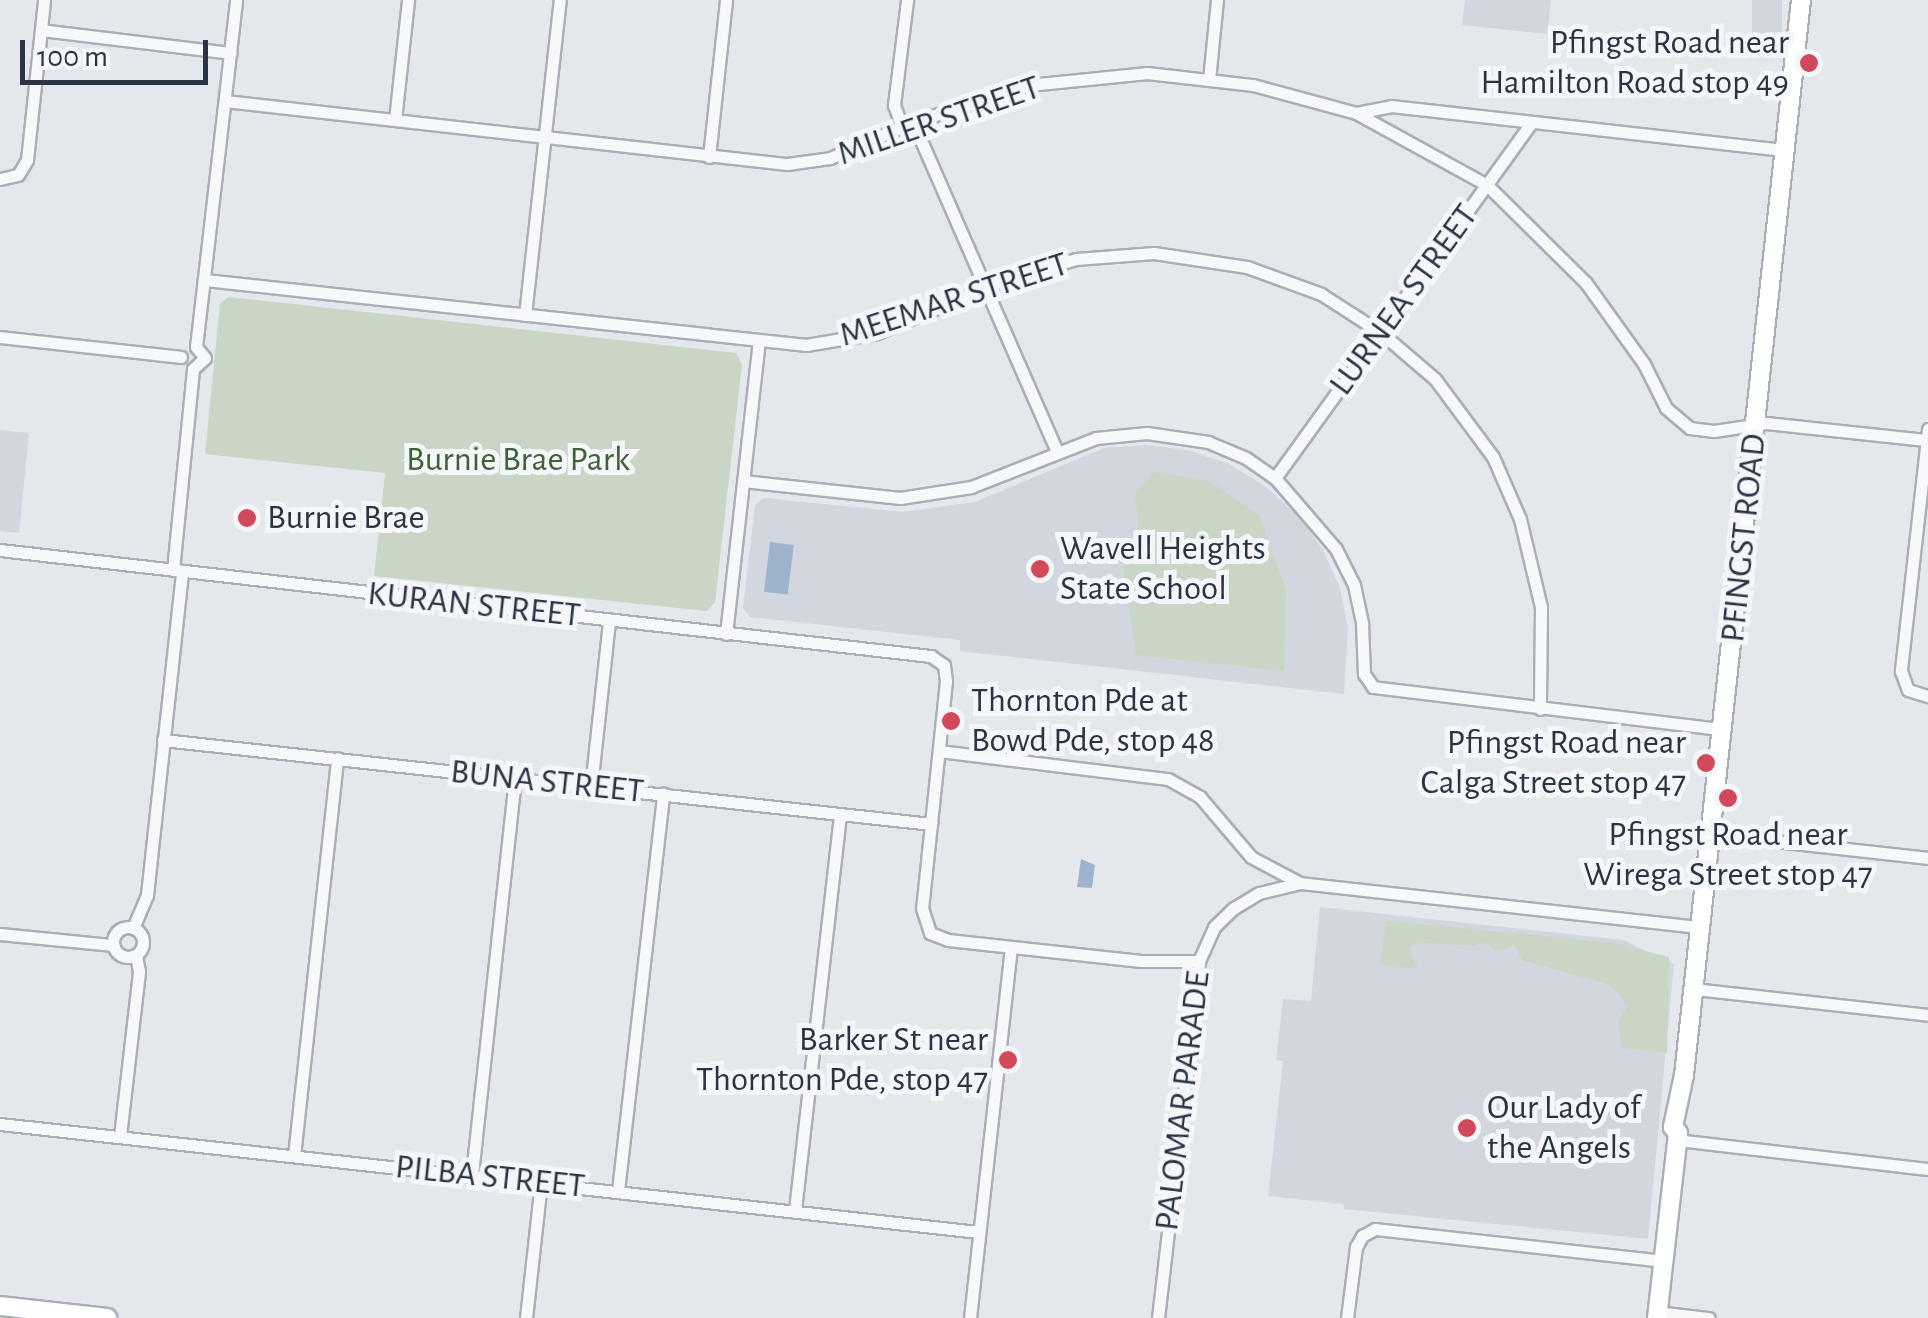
<!DOCTYPE html>
<style>
body{margin:0}
#map{position:relative;width:1928px;height:1318px;overflow:hidden;background:#e4e7ec;font-family:"Alegreya Sans",sans-serif}
div>[style]{position:absolute}
[style*='--x']{left:calc(var(--x)*1px);top:calc(var(--y)*1px);width:calc(var(--w)*1px);rotate:calc(var(--a)*1deg)}
.built>*{inset:0;background:#d2d6de;transform-origin:0 0}
.green>*{inset:0;background:#c9d6c5}
.water>*{inset:0;background:#9fb4cc;transform-origin:0 0}
.roads{filter:drop-shadow(2px 0 #a9aeb7) drop-shadow(-2px 0 #a9aeb7) drop-shadow(0 2px #a9aeb7) drop-shadow(0 -2px #a9aeb7)}
.street>*{height:11px;margin:-5.5px;padding:0 5.5px;transform-origin:5.5px;border-radius:5.5px;background:#f7f8fa}
.street>.ring{margin:-5.5px;padding:0;box-sizing:content-box;background:none;border:11px solid #f7f8fa;border-radius:50%}
.secondary>*{height:18px;margin:-9px;padding:0 9px;transform-origin:9px;border-radius:9px;background:#fff}
.dots>*{width:28px;height:28px;translate:-50% -50%;box-sizing:border-box;border:5px solid #f4f6f9;border-radius:50%}
span{translate:-50% -50%;white-space:nowrap;text-align:center;line-height:1.15;-webkit-text-stroke:10px #f4f6f9;paint-order:stroke}
.poi-label{font-size:35px;color:#2b3445}
.right{translate:-100% -50%;text-align:right}
.left{translate:0 -50%;text-align:left}
.street-label{font-size:35px;color:#2b3445}
.park-label{font-size:35px;color:#3f6138}
.scale{position:absolute;left:20px;top:40px;width:188px;height:45px;box-sizing:border-box;border:5px solid #2b3445;border-top:0;padding-left:12px;font-size:30px;line-height:35px;white-space:nowrap;color:#2b3445;-webkit-text-stroke:8px #f4f6f9;paint-order:stroke}
</style>
<div id="map">
<div class="built">
<div style="clip-path:polygon(1465px 0,1551px 0,1547px 34px,1462px 25px)"></div>
<div style="left:1752px;top:0;width:30px;height:54px"></div>
<div style="clip-path:polygon(0 430px,29px 433px,19px 533px,0 531px)"></div>
<div style="clip-path:polygon(1146px 445px,1187px 450px,1229px 464px,1265px 486px,1298px 516px,1323px 550px,1340px 588px,1348px 629px,1344px 694px,960px 651px,960px 640px,750px 617px,743px 608px,755px 505px,764px 498px,903px 512px,975px 502px,1104px 448px)"></div>
<div style="clip-path:polygon(1320px 907px,1623px 940px,1674px 964px,1648px 1239px,1344px 1209px,1343px 1204px,1268px 1196px,1283px 1061px,1276px 1060px,1283px 999px,1311px 1001px)"></div>
</div>
<div class="green">
<div style="clip-path:polygon(228px 297px,736px 353px,742px 365px,715px 602px,707px 611px,374px 576px,385px 473px,205px 454px,220px 304px)"></div>
<div style="clip-path:polygon(1153px 472px,1209px 481px,1259px 515px,1286px 589px,1284px 671px,1136px 655px,1123px 567px,1142px 560px,1135px 494px)"></div>
<div style="clip-path:polygon(1386px 921px,1616px 943px,1669px 957px,1667px 1053px,1622px 1048px,1618px 1021px,1628px 1006px,1618px 994px,1607px 984px,1522px 960px,1514px 944px,1506px 950px,1494px 949px,1486px 942px,1472px 946px,1417px 942px,1409px 949px,1418px 969px,1380px 964px)"></div>
</div>
<div class="water">
<div style="left:770px;top:542px;width:24px;height:50px;rotate:7deg"></div>
<div style="clip-path:polygon(1081px 859px,1095px 865px,1092px 888px,1077px 887px)"></div>
</div>
<div class="roads">
<div class="street">
<div style="--x:41;--y:30;--w:191;--a:6.9"></div>
<div style="--x:1209;--y:80;--w:80;--a:-84.3"></div>
<div style="--x:225;--y:101;--w:566;--a:6.4"></div>
<div style="--x:787;--y:164;--w:43;--a:-7.9"></div>
<div style="--x:830;--y:158;--w:90;--a:-23.4"></div>
<div style="--x:913;--y:122;--w:122;--a:-17.7"></div>
<div style="--x:1029;--y:85;--w:119;--a:-5.8"></div>
<div style="--x:1147;--y:73;--w:107;--a:6.5"></div>
<div style="--x:1253;--y:85;--w:107;--a:15.2"></div>
<div style="--x:1356;--y:113;--w:149;--a:28.8"></div>
<div style="--x:1487;--y:185;--w:139;--a:44.7"></div>
<div style="--x:1586;--y:283;--w:100;--a:54.4"></div>
<div style="--x:1644;--y:364;--w:49;--a:63.4"></div>
<div style="--x:1666;--y:408;--w:31;--a:40"></div>
<div style="--x:1690;--y:428;--w:24;--a:7"></div>
<div style="--x:1714;--y:431;--w:54;--a:-8.6"></div>
<div style="--x:1767;--y:423;--w:161;--a:6.1"></div>
<div style="--x:1356;--y:113;--w:36;--a:-11"></div>
<div style="--x:1391;--y:106;--w:397;--a:6.4"></div>
<div style="--x:395;--y:120;--w:121;--a:-83.8"></div>
<div style="--x:913;--y:122;--w:359;--a:66.4"></div>
<div style="--x:902;--y:127;--w:23;--a:-110"></div>
<div style="--x:894;--y:105;--w:106;--a:-82.9"></div>
<div style="--x:709;--y:157;--w:158;--a:-83.8"></div>
<div style="--x:0;--y:179;--w:18;--a:-13"></div>
<div style="--x:18;--y:175;--w:17;--a:-59"></div>
<div style="--x:27;--y:160;--w:161;--a:-83.9"></div>
<div style="--x:205;--y:280;--w:605;--a:6.17"></div>
<div style="--x:806;--y:345;--w:72;--a:-9.6"></div>
<div style="--x:877;--y:333;--w:143;--a:-22.6"></div>
<div style="--x:1009;--y:278;--w:70;--a:-15.8"></div>
<div style="--x:1076;--y:259;--w:78;--a:-4.4"></div>
<div style="--x:1154;--y:253;--w:94;--a:8.6"></div>
<div style="--x:1247;--y:267;--w:79;--a:20"></div>
<div style="--x:1321;--y:294;--w:70;--a:32.8"></div>
<div style="--x:1380;--y:332;--w:72;--a:40.5"></div>
<div style="--x:1435;--y:379;--w:97;--a:53.4"></div>
<div style="--x:1493;--y:457;--w:68;--a:66.5"></div>
<div style="--x:1520;--y:519;--w:90;--a:76.6"></div>
<div style="--x:1541;--y:607;--w:102;--a:90.6"></div>
<div style="--x:525;--y:315;--w:317;--a:-83.7"></div>
<div style="--x:0;--y:337;--w:182;--a:6.3"></div>
<div style="--x:196;--y:347;--w:349;--a:-83.4"></div>
<div style="--x:193;--y:369;--w:16;--a:-43"></div>
<div style="--x:205;--y:358;--w:14;--a:-129"></div>
<div style="--x:1928;--y:429;--w:244;--a:96.4"></div>
<div style="--x:1901;--y:671;--w:20;--a:70"></div>
<div style="--x:1908;--y:690;--w:21;--a:17"></div>
<div style="--x:1275;--y:478;--w:439;--a:-54.2"></div>
<div style="--x:743;--y:481;--w:158;--a:6.2"></div>
<div style="--x:900;--y:498;--w:72;--a:-8.8"></div>
<div style="--x:971;--y:487;--w:134;--a:-21.4"></div>
<div style="--x:1096;--y:438;--w:51;--a:-5.6"></div>
<div style="--x:1147;--y:433;--w:62;--a:8.4"></div>
<div style="--x:1208;--y:442;--w:41;--a:22.8"></div>
<div style="--x:1246;--y:458;--w:35;--a:35"></div>
<div style="--x:1275;--y:478;--w:94;--a:49.3"></div>
<div style="--x:1336;--y:549;--w:40;--a:63.4"></div>
<div style="--x:1354;--y:585;--w:40;--a:78"></div>
<div style="--x:1362;--y:624;--w:50;--a:87.7"></div>
<div style="--x:1364;--y:674;--w:16;--a:55"></div>
<div style="--x:1373;--y:687;--w:352;--a:6.9"></div>
<div style="--x:0;--y:550;--w:937;--a:6.5"></div>
<div style="--x:931;--y:656;--w:16;--a:35"></div>
<div style="--x:944;--y:665;--w:16;--a:83"></div>
<div style="--x:946;--y:681;--w:228;--a:96"></div>
<div style="--x:922;--y:908;--w:26;--a:72"></div>
<div style="--x:930;--y:933;--w:19;--a:21"></div>
<div style="--x:948;--y:940;--w:194;--a:6.2"></div>
<div style="--x:1141;--y:961;--w:58;--a:0"></div>
<div style="--x:173;--y:570;--w:202;--a:-84.3"></div>
<div style="--x:726;--y:634;--w:295;--a:-83.6"></div>
<div style="--x:163;--y:740;--w:773;--a:6.24"></div>
<div style="--x:939;--y:751;--w:231;--a:7"></div>
<div style="--x:1168;--y:779;--w:37;--a:29"></div>
<div style="--x:1200;--y:797;--w:79;--a:49.6"></div>
<div style="--x:1251;--y:857;--w:55;--a:28"></div>
<div style="--x:1300;--y:883;--w:402;--a:6.3"></div>
<div style="--x:591;--y:787;--w:168;--a:-83.8"></div>
<div style="--x:1711;--y:834;--w:218;--a:6.3"></div>
<div class="ring" style="left:113px;top:927px;width:19px;height:19px"></div>
<div style="--x:133;--y:928;--w:36;--a:-67"></div>
<div style="--x:147;--y:895;--w:326;--a:-83.8"></div>
<div style="--x:0;--y:934;--w:114;--a:5.6"></div>
<div style="--x:1694;--y:989;--w:235;--a:6.3"></div>
<div style="--x:0;--y:1124;--w:985;--a:6.3"></div>
<div style="--x:120;--y:1136;--w:166;--a:-83.4"></div>
<div style="--x:139;--y:971;--w:16;--a:-101"></div>
<div style="--x:1677;--y:1140;--w:253;--a:6.6"></div>
<div style="--x:294;--y:1156;--w:400;--a:-83.8"></div>
<div style="--x:472;--y:1174;--w:398;--a:-83.8"></div>
<div style="--x:618;--y:1191;--w:400;--a:-83.5"></div>
<div style="--x:795;--y:1210;--w:398;--a:-83.5"></div>
<div style="--x:1657;--y:1312;--w:52;--a:6.6"></div>
<div style="--x:526;--y:1318;--w:137;--a:-83.7"></div>
<div style="--x:970;--y:1318;--w:373;--a:-83.7"></div>
<div style="--x:1158;--y:1318;--w:359;--a:-83.4"></div>
<div style="--x:1199;--y:961;--w:37;--a:-66"></div>
<div style="--x:1214;--y:927;--w:28;--a:-44"></div>
<div style="--x:1234;--y:908;--w:29;--a:-31"></div>
<div style="--x:1259;--y:893;--w:42;--a:-13.7"></div>
<div style="--x:1347;--y:1318;--w:72;--a:-82.8"></div>
<div style="--x:1356;--y:1247;--w:13;--a:-61"></div>
<div style="--x:1362;--y:1236;--w:15;--a:-28"></div>
<div style="--x:1375;--y:1229;--w:290;--a:6.3"></div>
</div>
<div class="secondary">
<div style="--x:0;--y:1306;--w:108;--a:6.4"></div>
<div style="--x:1657;--y:1318;--w:186;--a:-83.5"></div>
<div style="--x:1678;--y:1133;--w:8;--a:-130"></div>
<div style="--x:1673;--y:1127;--w:53;--a:-78.1"></div>
<div style="--x:1684;--y:1075;--w:1081;--a:-83.79"></div>
</div>
</div>
<div class="dots">
<div style="left:1809px;top:63px;background:#d1495b"></div>
<div style="left:247px;top:518px;background:#d1495b"></div>
<div style="left:1040px;top:569px;background:#d1495b"></div>
<div style="left:951px;top:721px;background:#d1495b"></div>
<div style="left:1706px;top:763px;background:#d1495b"></div>
<div style="left:1728px;top:798px;background:#d1495b"></div>
<div style="left:1008px;top:1060px;background:#d1495b"></div>
<div style="left:1467px;top:1128px;background:#d1495b"></div>
</div>
<div class="poi-label">
<span class="right" style="left:1789px;top:63px">Pfingst Road near<br>Hamilton Road stop 49</span>
<span class="left" style="left:267px;top:518px">Burnie Brae</span>
<span class="left" style="left:1060px;top:569px">Wavell Heights<br>State School</span>
<span class="left" style="left:971px;top:721px">Thornton Pde at<br>Bowd Pde, stop 48</span>
<span class="right" style="left:1686px;top:763px">Pfingst Road near<br>Calga Street stop 47</span>
<span style="left:1728px;top:855px">Pfingst Road near<br>Wirega Street stop 47</span>
<span class="right" style="left:988px;top:1060px">Barker St near<br>Thornton Pde, stop 47</span>
<span class="left" style="left:1487px;top:1128px">Our Lady of<br>the Angels</span>
</div>
<div class="street-label">
<span style="left:939px;top:121px;rotate:-19deg">MILLER STREET</span>
<span style="left:954px;top:300px;rotate:-18deg">MEEMAR STREET</span>
<span style="left:1404px;top:300px;rotate:-54deg">LURNEA STREET</span>
<span style="left:1744px;top:538px;rotate:-84deg">PFINGST ROAD</span>
<span style="left:474px;top:605px;rotate:6deg">KURAN STREET</span>
<span style="left:547px;top:782px;rotate:6deg">BUNA STREET</span>
<span style="left:1183px;top:1101px;rotate:-83deg">PALOMAR PARADE</span>
<span style="left:490px;top:1177px;rotate:6deg">PILBA STREET</span>
</div>
<div class="park-label">
<span style="left:518px;top:460px">Burnie Brae Park</span>
</div>
<div class="scale">100 m</div>
</div>
